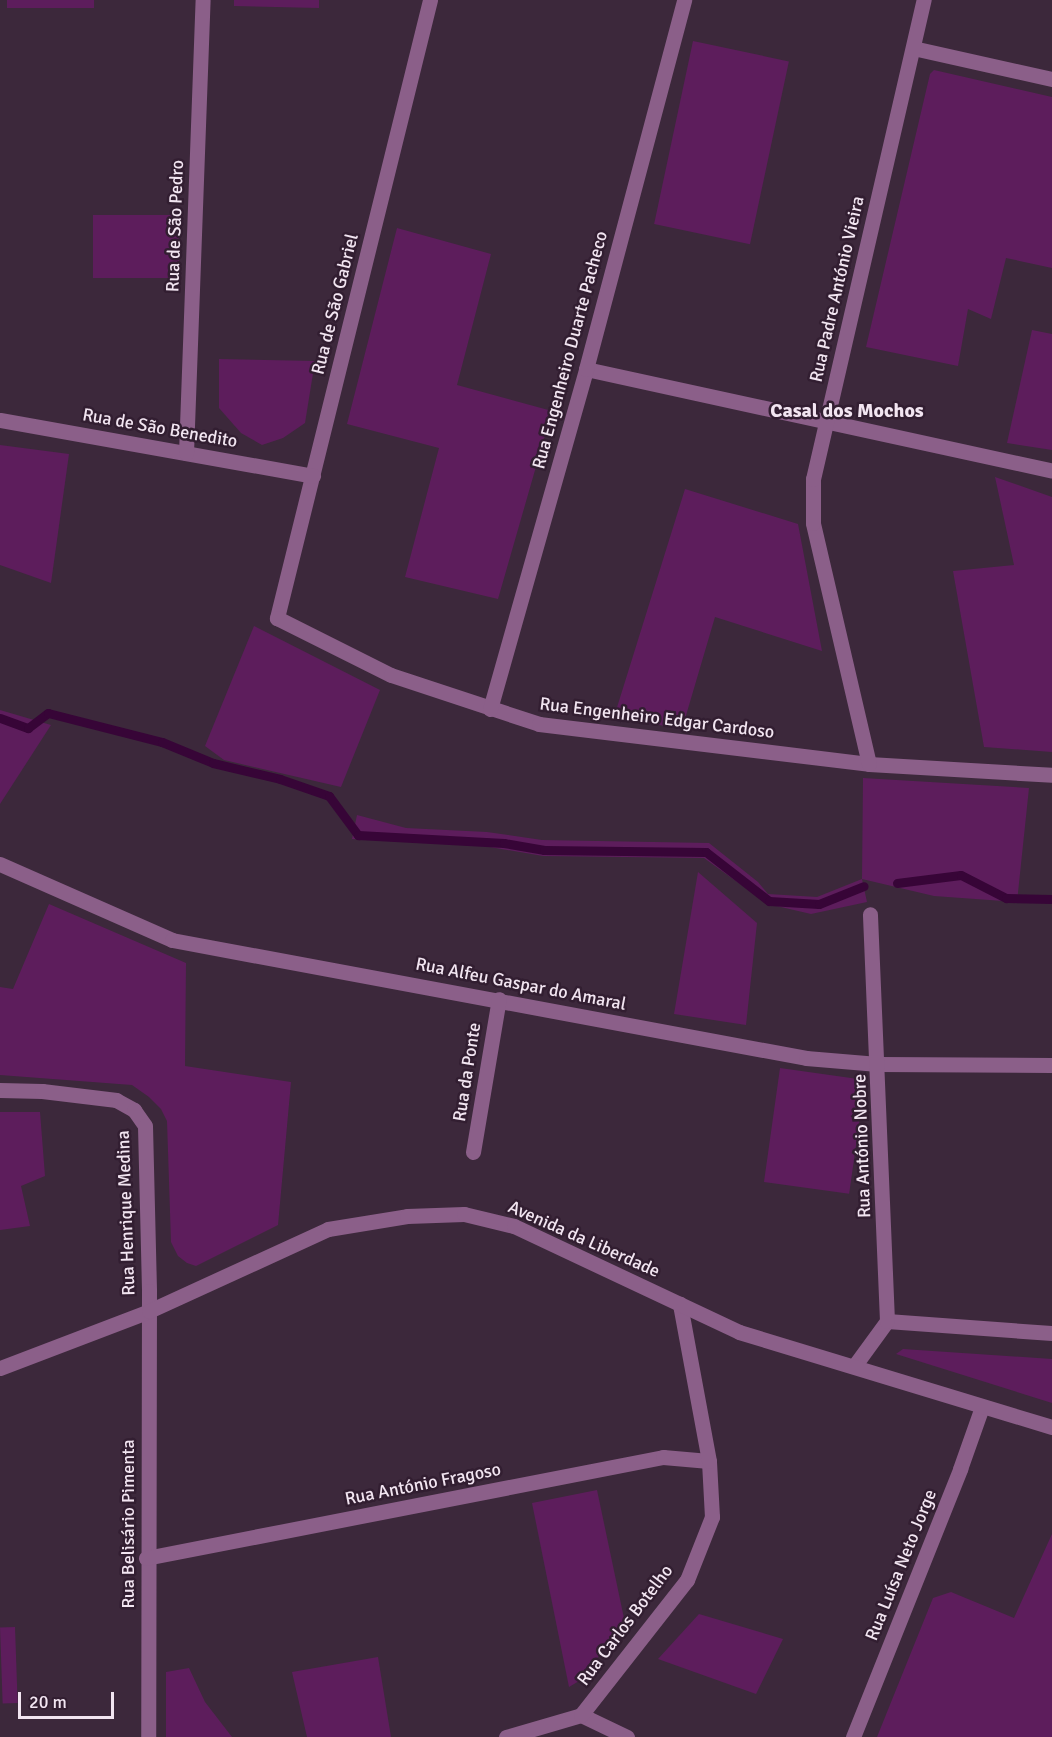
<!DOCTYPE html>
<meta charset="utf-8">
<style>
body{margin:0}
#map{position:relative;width:1052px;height:1737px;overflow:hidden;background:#3c283b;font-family:Signika,sans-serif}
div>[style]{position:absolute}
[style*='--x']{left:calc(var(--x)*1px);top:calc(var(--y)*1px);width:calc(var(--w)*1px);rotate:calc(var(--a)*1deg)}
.green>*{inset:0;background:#5d1d5c;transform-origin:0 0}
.stream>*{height:9px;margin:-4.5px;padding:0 4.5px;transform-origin:4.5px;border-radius:4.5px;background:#370537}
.minor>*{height:15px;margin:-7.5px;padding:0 7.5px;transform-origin:7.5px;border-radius:7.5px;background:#8b5f89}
.tertiary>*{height:15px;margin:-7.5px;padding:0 7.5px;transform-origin:7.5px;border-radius:7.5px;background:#8b5f89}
span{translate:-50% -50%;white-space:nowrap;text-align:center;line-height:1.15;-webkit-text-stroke:5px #321e31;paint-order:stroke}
.street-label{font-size:18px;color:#f2e5f1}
.neighbourhood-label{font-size:20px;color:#f2e5f1;font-weight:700}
.scale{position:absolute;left:18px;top:1692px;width:96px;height:27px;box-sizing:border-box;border:3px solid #f2e5f1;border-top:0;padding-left:8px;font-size:18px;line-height:21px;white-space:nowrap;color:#f2e5f1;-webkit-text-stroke:4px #321e31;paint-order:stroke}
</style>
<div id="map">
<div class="green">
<div style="left:7px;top:0;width:87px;height:8px"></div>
<div style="clip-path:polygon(234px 0,319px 0,319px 8px,234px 6px)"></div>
<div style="left:693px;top:41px;width:98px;height:187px;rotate:12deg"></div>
<div style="clip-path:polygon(934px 70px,1052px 97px,1052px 268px,1006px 258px,991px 319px,968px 309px,958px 366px,866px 347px,930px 74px)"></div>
<div style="left:179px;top:215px;width:63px;height:86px;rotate:90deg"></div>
<div style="clip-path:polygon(397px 228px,491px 254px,457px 385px,552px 411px,498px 599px,405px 577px,439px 448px,347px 424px)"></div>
<div style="clip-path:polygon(1032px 330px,1052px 334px,1052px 450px,1007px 443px)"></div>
<div style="clip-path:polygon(219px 359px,315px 361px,305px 423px,283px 438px,262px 445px,241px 433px,219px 408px)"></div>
<div style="clip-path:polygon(0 445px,69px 454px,51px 583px,0 565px)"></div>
<div style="clip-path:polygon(995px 477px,1052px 497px,1052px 752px,984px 747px,953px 571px,1014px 565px)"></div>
<div style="clip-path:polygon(685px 489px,798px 524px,822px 651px,715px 617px,682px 729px,614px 717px)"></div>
<div style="clip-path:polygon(254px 626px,380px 690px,341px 787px,224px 760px,205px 746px)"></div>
<div style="clip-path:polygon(0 710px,51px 725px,0 804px)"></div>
<div style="clip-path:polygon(863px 778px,1029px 788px,1017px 902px,934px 896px,862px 879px,867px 902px,811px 914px,768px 904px,704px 858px,543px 856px,484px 846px,352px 839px,357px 815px,406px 828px,487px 832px,542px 840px,709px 843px,758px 882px,768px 894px,817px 897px,862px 879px)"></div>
<div style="clip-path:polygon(698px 872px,757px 923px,746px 1025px,674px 1014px)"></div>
<div style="clip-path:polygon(49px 904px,186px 963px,185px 1066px,291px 1082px,278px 1225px,196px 1266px,187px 1263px,178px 1256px,171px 1242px,167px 1121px,161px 1109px,149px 1097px,132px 1085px,0 1075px,0 987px,13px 989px)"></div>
<div style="left:780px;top:1068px;width:86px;height:115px;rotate:8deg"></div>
<div style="clip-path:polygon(0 1112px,40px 1112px,45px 1176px,21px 1186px,30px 1226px,0 1230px)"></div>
<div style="clip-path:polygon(903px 1349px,1052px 1359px,1052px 1403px,896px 1354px)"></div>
<div style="clip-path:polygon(597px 1490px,625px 1623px,579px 1681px,569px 1687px,532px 1503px)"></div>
<div style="clip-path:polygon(1052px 1534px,1052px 1737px,877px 1737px,933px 1598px,951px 1592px,1014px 1618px)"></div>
<div style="clip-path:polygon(699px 1614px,783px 1639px,756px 1694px,658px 1659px)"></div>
<div style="left:15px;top:1627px;width:76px;height:15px;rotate:88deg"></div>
<div style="clip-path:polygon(378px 1657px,391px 1737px,307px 1737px,292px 1672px)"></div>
<div style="clip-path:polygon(189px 1668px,205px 1702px,232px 1737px,166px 1737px,166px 1672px)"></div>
</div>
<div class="stream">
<div style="--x:0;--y:718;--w:30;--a:20"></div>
<div style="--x:28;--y:728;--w:25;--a:-37"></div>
<div style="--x:48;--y:713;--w:118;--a:14.3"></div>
<div style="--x:162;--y:742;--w:55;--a:22.4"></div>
<div style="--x:213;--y:763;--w:69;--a:13.4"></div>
<div style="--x:280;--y:779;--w:52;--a:19.1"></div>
<div style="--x:329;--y:796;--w:49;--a:53.4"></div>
<div style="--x:358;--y:835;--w:146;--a:3.1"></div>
<div style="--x:504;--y:843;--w:41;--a:9.9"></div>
<div style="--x:544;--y:850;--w:162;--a:0.7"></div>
<div style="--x:706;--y:852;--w:80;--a:37.9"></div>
<div style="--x:769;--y:901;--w:50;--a:3.4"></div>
<div style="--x:819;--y:904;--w:48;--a:-21.8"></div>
<div style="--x:897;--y:883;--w:64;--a:-7.1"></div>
<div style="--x:961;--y:875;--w:51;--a:27.1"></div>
<div style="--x:1006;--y:898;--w:46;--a:1.2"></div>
</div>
<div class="minor">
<div style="--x:430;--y:0;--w:637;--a:103.91"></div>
<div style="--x:277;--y:618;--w:127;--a:26.6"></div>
<div style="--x:391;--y:675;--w:156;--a:18.3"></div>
<div style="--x:539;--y:724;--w:332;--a:6.9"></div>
<div style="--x:869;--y:764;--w:183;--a:3.4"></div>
<div style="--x:913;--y:48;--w:142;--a:12.6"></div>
<div style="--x:586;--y:369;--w:477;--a:12.3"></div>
<div style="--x:0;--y:420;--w:318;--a:10.1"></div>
<div style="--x:186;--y:453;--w:453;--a:-87.9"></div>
<div style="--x:490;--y:709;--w:353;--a:-74.2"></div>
<div style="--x:586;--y:369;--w:382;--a:-75.1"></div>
<div style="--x:869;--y:764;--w:247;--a:-103.1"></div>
<div style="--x:813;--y:523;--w:44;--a:-90"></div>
<div style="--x:813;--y:479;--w:492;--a:-77"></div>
<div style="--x:0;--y:864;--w:188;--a:23.8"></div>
<div style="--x:172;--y:940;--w:645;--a:10.54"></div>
<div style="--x:806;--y:1058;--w:72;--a:4.8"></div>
<div style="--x:878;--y:1064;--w:174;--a:0.3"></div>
<div style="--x:0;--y:1090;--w:42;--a:1.4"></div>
<div style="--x:42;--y:1091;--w:75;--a:6.9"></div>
<div style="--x:116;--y:1100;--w:21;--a:29"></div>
<div style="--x:134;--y:1110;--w:19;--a:55"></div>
<div style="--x:145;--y:1126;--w:165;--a:88.6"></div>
<div style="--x:149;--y:1291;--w:446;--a:90.1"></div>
<div style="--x:473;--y:1152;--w:155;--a:-80.4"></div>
<div style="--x:887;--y:1321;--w:165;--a:4.2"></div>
<div style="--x:855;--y:1365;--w:54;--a:-54"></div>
<div style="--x:887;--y:1321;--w:407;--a:-92.4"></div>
<div style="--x:146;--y:1558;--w:527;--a:-11.05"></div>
<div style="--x:663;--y:1457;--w:46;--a:5"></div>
<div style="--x:581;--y:1715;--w:51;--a:25.6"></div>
<div style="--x:506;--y:1737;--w:78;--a:-16.3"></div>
<div style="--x:581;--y:1715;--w:172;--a:-51.9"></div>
<div style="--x:687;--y:1580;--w:68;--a:-68.4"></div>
<div style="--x:712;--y:1517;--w:56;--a:-93.1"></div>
<div style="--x:709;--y:1461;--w:160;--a:-100.5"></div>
<div style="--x:853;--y:1737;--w:289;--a:-68.2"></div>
<div style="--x:960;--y:1469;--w:66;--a:-70.5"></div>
</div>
<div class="tertiary">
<div style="--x:0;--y:1368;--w:160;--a:-20.9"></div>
<div style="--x:149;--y:1311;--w:197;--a:-24.6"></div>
<div style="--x:328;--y:1229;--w:80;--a:-9.3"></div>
<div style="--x:407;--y:1216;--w:57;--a:-2"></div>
<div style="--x:464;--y:1214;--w:51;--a:13.5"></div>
<div style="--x:514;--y:1226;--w:249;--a:25.2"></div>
<div style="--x:739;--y:1332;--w:327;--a:16.9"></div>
</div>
<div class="street-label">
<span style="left:175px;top:226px;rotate:-88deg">Rua de São Pedro</span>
<span style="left:837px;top:289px;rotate:-77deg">Rua Padre António Vieira</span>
<span style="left:335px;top:304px;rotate:-76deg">Rua de São Gabriel</span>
<span style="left:570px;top:350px;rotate:-75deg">Rua Engenheiro Duarte Pacheco</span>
<span style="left:160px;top:428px;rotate:10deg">Rua de São Benedito</span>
<span style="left:657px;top:718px;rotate:7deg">Rua Engenheiro Edgar Cardoso</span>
<span style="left:521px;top:984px;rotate:11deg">Rua Alfeu Gaspar do Amaral</span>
<span style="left:467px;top:1072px;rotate:-81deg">Rua da Ponte</span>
<span style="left:862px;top:1146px;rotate:-92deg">Rua António Nobre</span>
<span style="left:126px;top:1213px;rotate:-92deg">Rua Henrique Medina</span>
<span style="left:584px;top:1239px;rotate:24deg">Avenida da Liberdade</span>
<span style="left:423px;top:1484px;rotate:-11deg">Rua António Fragoso</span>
<span style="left:128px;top:1524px;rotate:-90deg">Rua Belisário Pimenta</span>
<span style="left:901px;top:1565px;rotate:-68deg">Rua Luísa Neto Jorge</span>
<span style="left:625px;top:1625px;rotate:-53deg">Rua Carlos Botelho</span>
</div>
<div class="neighbourhood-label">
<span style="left:847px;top:410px">Casal dos Mochos</span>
</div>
<div class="scale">20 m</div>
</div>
